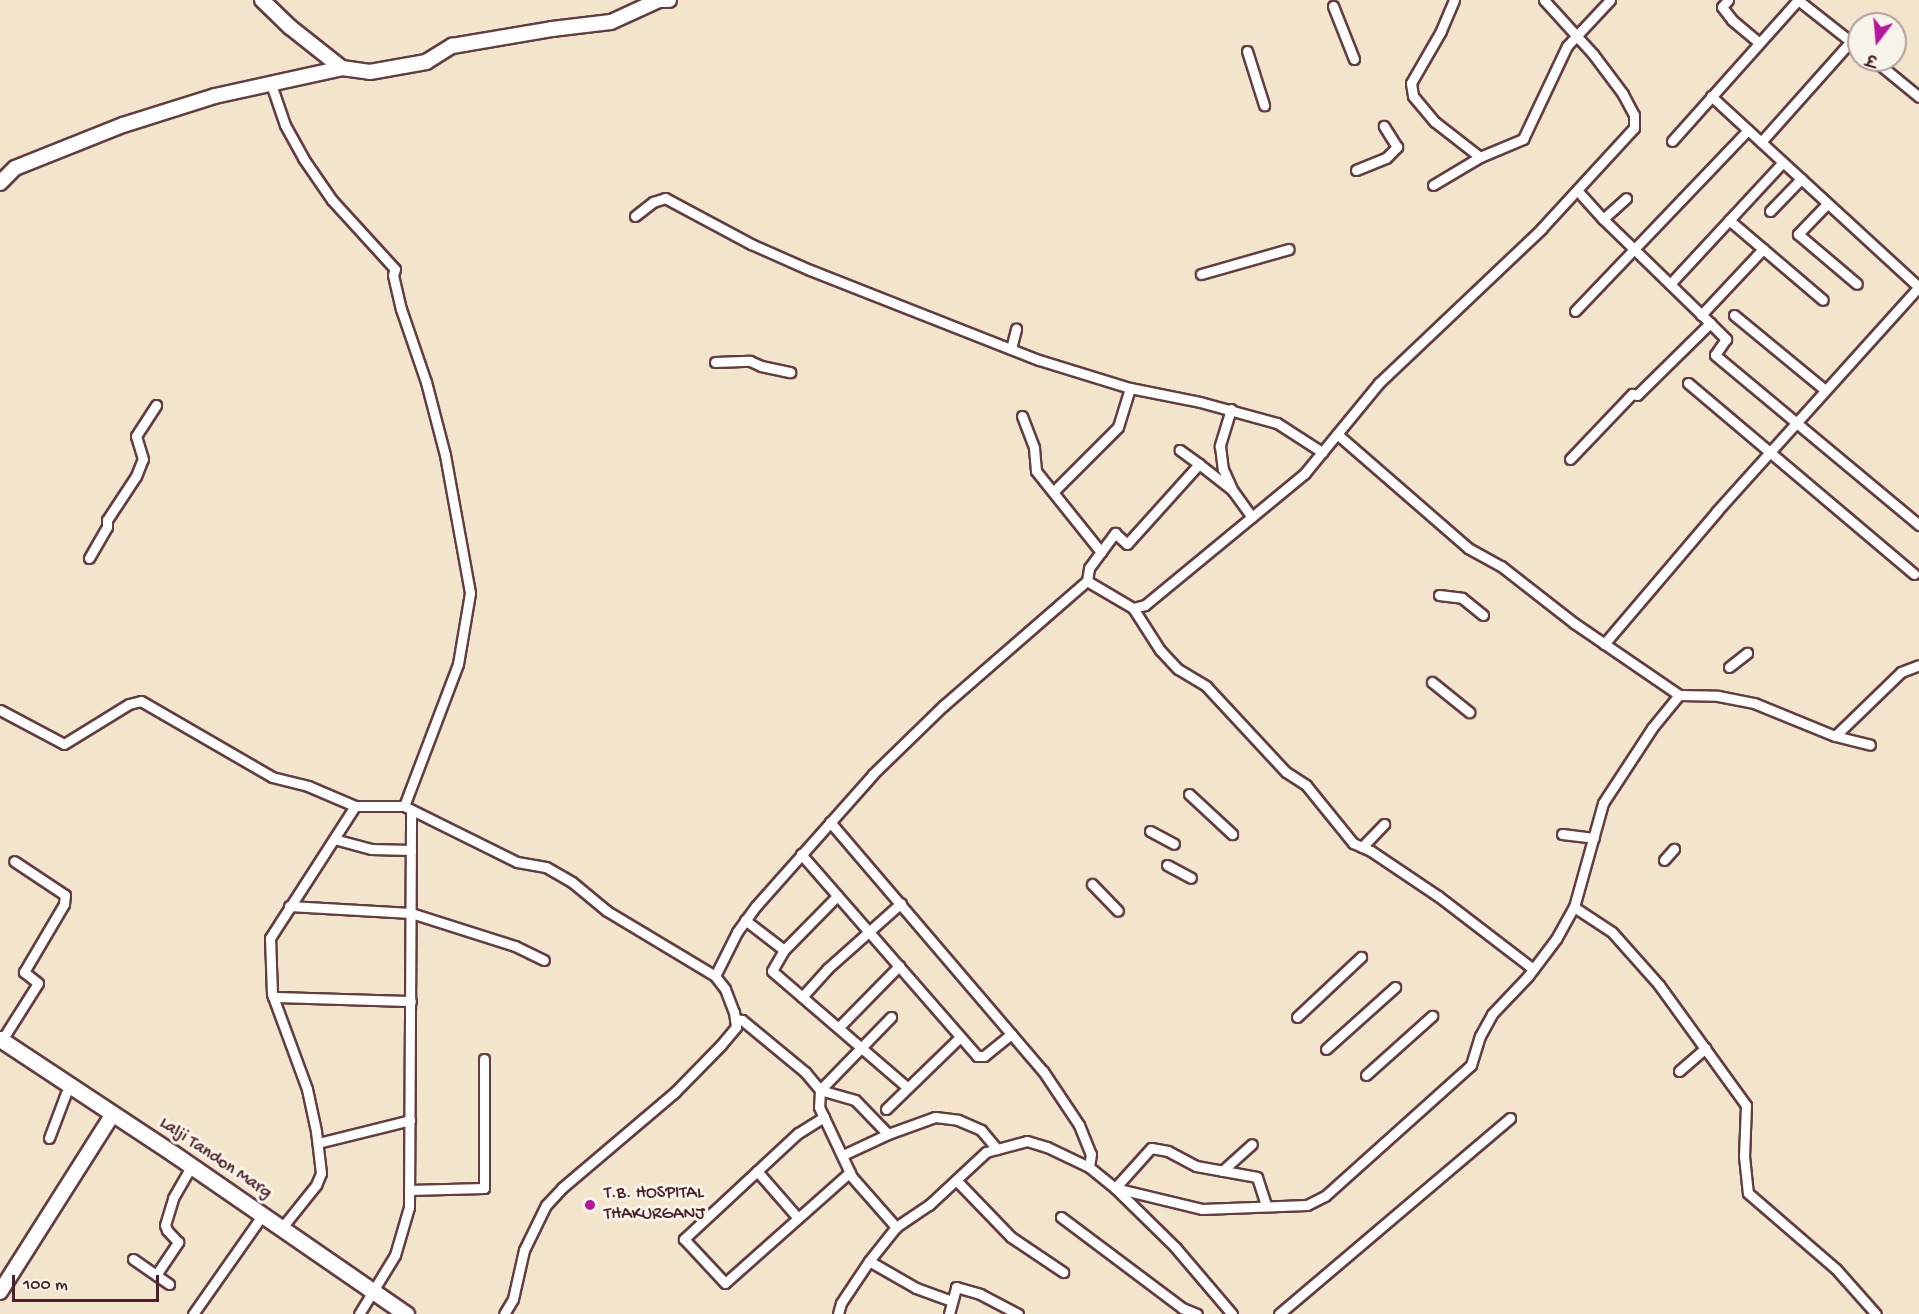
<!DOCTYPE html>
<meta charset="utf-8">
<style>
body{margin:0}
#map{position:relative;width:1919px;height:1314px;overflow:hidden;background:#f2e5cc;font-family:"Gochi Hand","Playpen Sans Deva",sans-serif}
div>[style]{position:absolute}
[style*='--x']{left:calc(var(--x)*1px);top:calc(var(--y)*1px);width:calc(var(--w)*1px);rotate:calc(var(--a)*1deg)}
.roads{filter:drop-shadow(2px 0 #633d43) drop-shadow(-2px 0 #633d43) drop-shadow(0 2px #633d43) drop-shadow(0 -2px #633d43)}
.street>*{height:9px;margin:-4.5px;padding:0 4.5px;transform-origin:4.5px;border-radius:4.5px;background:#fff}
.secondary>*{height:14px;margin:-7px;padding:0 7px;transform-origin:7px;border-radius:7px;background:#fff}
.primary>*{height:15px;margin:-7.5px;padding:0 7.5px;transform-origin:7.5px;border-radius:7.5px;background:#fff}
.dots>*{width:16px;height:16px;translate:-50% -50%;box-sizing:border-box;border:3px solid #f7f3e8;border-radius:50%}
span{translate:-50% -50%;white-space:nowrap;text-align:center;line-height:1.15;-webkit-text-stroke:6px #f7f3e8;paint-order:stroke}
.street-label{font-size:18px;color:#4a1f2b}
.poi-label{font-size:18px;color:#4a1f2b}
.left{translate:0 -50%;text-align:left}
.north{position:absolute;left:1847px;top:12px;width:60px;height:60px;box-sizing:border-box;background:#f7f3e8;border:2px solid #b29e9c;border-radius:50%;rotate:196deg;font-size:16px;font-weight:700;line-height:24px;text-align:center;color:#4a1f2b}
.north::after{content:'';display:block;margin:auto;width:21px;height:27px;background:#b5179e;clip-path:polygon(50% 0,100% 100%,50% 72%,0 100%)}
.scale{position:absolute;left:12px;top:1275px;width:147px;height:27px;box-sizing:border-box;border:3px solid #4a1f2b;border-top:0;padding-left:8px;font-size:18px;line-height:21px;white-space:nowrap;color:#4a1f2b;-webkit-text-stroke:4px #f7f3e8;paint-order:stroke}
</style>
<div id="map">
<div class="roads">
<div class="street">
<div style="--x:1454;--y:0;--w:34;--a:113"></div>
<div style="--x:1441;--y:31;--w:60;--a:120"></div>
<div style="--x:1411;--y:83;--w:13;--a:81"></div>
<div style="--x:1413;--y:96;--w:34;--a:50"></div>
<div style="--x:1435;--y:122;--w:57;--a:37.9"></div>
<div style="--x:1728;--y:0;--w:9;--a:131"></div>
<div style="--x:1722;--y:7;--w:16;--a:52"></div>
<div style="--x:1732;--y:20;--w:35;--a:40"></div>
<div style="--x:1798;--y:0;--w:78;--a:38.2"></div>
<div style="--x:1333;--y:6;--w:57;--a:68.4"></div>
<div style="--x:1247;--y:51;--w:57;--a:72.5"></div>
<div style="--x:1874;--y:60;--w:58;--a:39.4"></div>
<div style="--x:271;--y:84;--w:43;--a:71.1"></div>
<div style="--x:285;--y:125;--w:38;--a:61"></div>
<div style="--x:303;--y:158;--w:51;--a:55.4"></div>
<div style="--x:332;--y:200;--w:93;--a:47.6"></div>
<div style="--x:395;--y:269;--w:6;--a:108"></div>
<div style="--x:393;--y:275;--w:35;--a:77"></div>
<div style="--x:401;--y:309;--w:77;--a:71.1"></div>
<div style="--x:426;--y:382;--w:75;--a:75.4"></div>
<div style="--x:445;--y:455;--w:140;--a:79.7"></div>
<div style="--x:470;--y:593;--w:72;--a:99.6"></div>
<div style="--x:458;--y:664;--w:152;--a:110.8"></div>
<div style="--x:1711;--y:96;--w:282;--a:42.6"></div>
<div style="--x:1672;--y:141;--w:189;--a:-48.2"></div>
<div style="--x:1761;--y:142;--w:135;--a:-48.3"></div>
<div style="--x:1356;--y:170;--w:32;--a:-22"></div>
<div style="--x:1386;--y:158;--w:16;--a:-45"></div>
<div style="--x:1397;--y:147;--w:25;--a:-122"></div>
<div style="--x:1433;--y:185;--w:55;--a:-30.8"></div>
<div style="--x:1480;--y:157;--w:47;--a:-22.7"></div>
<div style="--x:1523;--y:139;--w:103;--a:-64.7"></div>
<div style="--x:1567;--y:46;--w:63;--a:-46.9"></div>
<div style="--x:1827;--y:204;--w:42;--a:134"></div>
<div style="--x:1798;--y:234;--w:77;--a:40.3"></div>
<div style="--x:1770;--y:211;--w:45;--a:-45.9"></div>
<div style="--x:635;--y:216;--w:23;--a:-38"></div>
<div style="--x:653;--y:202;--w:13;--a:-18"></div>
<div style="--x:665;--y:198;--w:98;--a:28.1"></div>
<div style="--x:751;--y:244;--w:64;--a:23.8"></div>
<div style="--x:810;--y:270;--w:246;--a:21.5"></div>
<div style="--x:1039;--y:360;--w:95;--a:17.1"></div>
<div style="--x:1130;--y:388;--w:71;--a:11.3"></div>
<div style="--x:1200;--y:402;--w:80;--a:15.3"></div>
<div style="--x:1277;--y:423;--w:54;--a:32.8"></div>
<div style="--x:1603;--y:219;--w:31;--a:-42"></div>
<div style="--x:1729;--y:220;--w:123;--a:40.4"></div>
<div style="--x:1201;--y:274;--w:91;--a:-15.9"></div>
<div style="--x:1670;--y:284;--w:166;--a:-47.2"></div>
<div style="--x:1575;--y:311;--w:250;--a:-46.3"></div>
<div style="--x:1701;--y:315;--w:91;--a:-46.8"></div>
<div style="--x:1734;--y:315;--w:118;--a:39.5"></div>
<div style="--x:1710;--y:323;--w:23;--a:45"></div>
<div style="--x:1726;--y:339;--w:19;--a:125"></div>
<div style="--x:1715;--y:355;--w:266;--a:39.8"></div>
<div style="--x:1011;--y:349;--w:21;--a:-76"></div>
<div style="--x:715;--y:362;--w:35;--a:-2"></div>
<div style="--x:750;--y:361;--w:12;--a:24"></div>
<div style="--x:761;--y:366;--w:30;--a:12"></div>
<div style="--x:1688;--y:383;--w:296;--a:40.2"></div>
<div style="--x:1231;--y:409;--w:39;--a:107"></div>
<div style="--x:1220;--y:446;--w:23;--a:83"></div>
<div style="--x:1223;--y:469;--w:24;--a:66"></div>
<div style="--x:1233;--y:491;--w:32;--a:54"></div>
<div style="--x:1022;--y:416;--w:34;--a:69"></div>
<div style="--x:1034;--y:448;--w:23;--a:85"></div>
<div style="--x:1036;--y:471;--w:104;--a:51.3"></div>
<div style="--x:1337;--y:434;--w:174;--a:41"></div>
<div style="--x:1468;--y:548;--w:38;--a:29"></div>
<div style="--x:1501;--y:566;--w:93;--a:38"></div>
<div style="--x:1574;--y:623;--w:127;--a:34.4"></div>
<div style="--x:1679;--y:695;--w:39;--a:1"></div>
<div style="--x:1718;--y:696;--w:37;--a:11"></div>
<div style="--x:1754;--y:703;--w:87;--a:22.2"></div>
<div style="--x:1835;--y:736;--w:92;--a:-44.1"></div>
<div style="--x:1901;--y:672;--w:19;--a:-21"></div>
<div style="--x:1570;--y:459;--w:90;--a:-46.4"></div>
<div style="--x:1632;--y:394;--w:5;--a:11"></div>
<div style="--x:1637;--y:395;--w:103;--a:-44.6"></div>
<div style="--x:1710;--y:323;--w:149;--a:-135.8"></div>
<div style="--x:1603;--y:219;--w:39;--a:-132"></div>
<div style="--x:1199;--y:464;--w:41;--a:38"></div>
<div style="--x:1053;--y:492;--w:92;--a:-45"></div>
<div style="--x:1118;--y:427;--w:41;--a:-72.9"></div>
<div style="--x:89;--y:558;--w:36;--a:-60"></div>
<div style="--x:107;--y:527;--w:7;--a:-90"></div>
<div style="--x:107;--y:520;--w:53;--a:-56.6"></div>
<div style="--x:136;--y:476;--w:18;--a:-68"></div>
<div style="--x:143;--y:459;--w:24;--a:-107"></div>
<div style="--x:136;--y:436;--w:37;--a:-57"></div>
<div style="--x:1087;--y:581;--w:13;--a:-81"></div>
<div style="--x:1089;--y:568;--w:44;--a:-53.4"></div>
<div style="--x:1115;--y:533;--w:16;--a:43"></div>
<div style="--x:1127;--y:544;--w:108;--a:-48"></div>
<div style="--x:1199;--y:464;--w:24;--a:-144"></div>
<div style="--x:1439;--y:595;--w:23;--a:7"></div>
<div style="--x:1462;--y:598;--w:27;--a:39"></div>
<div style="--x:1133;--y:608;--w:50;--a:57.3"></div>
<div style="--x:1160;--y:650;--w:26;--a:47"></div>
<div style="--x:1178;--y:669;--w:33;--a:31"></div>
<div style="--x:1206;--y:686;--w:117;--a:47.1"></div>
<div style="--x:1286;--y:772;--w:24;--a:33"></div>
<div style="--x:1306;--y:785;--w:75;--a:51"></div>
<div style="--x:1353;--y:843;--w:20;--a:24"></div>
<div style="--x:1371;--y:851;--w:81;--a:33.9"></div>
<div style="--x:1438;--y:896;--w:120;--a:37.5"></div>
<div style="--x:1604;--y:644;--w:175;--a:-49.6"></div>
<div style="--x:1717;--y:511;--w:302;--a:-48"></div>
<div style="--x:1729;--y:667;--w:23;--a:-38"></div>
<div style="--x:1432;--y:682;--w:48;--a:39"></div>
<div style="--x:0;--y:710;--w:72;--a:28"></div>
<div style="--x:64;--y:744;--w:76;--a:-31.6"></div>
<div style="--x:129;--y:704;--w:12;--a:-14"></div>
<div style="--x:141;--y:701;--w:151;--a:30.1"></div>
<div style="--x:272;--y:777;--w:37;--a:14"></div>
<div style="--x:308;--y:786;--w:51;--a:23.1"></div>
<div style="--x:1835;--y:736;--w:36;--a:14"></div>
<div style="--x:1189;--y:794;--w:59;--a:42.9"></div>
<div style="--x:830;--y:822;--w:328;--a:49.5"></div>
<div style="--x:1043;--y:1071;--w:65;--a:56.3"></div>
<div style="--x:1079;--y:1125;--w:31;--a:68"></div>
<div style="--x:1091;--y:1154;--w:13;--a:99"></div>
<div style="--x:1150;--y:831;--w:27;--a:28"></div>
<div style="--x:1562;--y:834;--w:32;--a:7"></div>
<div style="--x:334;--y:839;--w:38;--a:15"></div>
<div style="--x:371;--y:849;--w:40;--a:1.4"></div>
<div style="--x:1362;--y:847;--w:32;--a:-46"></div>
<div style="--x:801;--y:854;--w:268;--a:48.9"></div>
<div style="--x:977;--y:1056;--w:7;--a:0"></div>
<div style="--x:984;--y:1056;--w:35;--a:-39"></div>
<div style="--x:1664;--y:860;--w:15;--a:-48"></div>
<div style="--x:1167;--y:865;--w:27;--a:28"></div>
<div style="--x:1092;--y:884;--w:37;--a:46"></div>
<div style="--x:289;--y:906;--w:122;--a:3.3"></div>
<div style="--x:411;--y:913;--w:109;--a:17.6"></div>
<div style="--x:515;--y:946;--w:32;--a:26"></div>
<div style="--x:1574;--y:907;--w:45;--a:33.3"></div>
<div style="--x:1612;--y:932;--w:71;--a:48.4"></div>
<div style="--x:1659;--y:985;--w:148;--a:54.1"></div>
<div style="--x:1746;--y:1105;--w:51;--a:92.2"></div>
<div style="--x:1744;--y:1156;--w:37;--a:84"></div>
<div style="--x:1748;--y:1193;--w:116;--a:40.8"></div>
<div style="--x:1836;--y:1269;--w:60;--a:48.4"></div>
<div style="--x:745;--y:920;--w:49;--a:37.6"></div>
<div style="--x:784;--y:950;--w:24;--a:120"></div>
<div style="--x:772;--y:971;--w:178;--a:40.7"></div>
<div style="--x:784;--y:950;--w:76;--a:-45.5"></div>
<div style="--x:715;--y:976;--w:49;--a:-63.4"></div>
<div style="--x:737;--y:932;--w:32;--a:-54"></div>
<div style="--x:756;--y:906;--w:176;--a:-48.4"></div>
<div style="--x:873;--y:774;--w:98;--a:-44.2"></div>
<div style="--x:943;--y:706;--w:191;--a:-41"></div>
<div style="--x:1087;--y:581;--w:53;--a:30.4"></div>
<div style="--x:1133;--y:608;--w:12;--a:-14"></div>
<div style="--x:1145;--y:605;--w:207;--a:-39.5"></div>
<div style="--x:1305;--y:473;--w:117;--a:-50.6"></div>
<div style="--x:1379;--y:383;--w:224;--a:-43.5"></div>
<div style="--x:1541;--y:229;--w:137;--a:-47.4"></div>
<div style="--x:1634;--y:128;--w:13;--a:-90"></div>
<div style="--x:1634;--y:115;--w:24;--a:-118"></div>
<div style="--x:1623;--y:94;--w:50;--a:-126.9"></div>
<div style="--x:1593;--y:54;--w:73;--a:-132.2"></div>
<div style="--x:273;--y:997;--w:138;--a:1.7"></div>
<div style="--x:802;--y:997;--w:38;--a:-48"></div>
<div style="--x:827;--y:969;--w:99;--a:-41.7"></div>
<div style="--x:1297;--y:1017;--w:88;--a:-43.2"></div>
<div style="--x:735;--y:1019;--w:7;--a:8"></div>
<div style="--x:742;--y:1020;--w:82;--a:39.5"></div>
<div style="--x:805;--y:1072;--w:23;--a:50"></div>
<div style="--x:820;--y:1090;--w:17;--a:93"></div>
<div style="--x:819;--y:1107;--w:77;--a:64.8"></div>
<div style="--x:852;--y:1177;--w:67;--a:48.7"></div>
<div style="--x:839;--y:1027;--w:86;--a:-45.5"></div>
<div style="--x:2;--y:1040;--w:67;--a:-57.7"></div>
<div style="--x:38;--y:983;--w:18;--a:-142"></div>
<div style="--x:24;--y:972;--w:79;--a:-59.5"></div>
<div style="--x:64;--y:904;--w:9;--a:-84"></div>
<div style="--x:65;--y:895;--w:61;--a:-146.3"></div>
<div style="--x:1326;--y:1049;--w:93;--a:-41.9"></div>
<div style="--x:1679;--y:1071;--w:35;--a:-41"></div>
<div style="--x:1366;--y:1075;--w:89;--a:-41.8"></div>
<div style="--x:820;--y:1090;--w:102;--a:-45.8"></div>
<div style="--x:820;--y:1090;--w:36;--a:16"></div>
<div style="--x:855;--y:1100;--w:47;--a:45.9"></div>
<div style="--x:886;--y:1109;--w:103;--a:-44.2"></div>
<div style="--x:824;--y:1117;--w:31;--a:148"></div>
<div style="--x:798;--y:1133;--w:156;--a:137.1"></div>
<div style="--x:684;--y:1239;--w:60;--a:47"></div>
<div style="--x:725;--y:1283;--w:167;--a:-41.6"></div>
<div style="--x:49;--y:1138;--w:48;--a:-69.3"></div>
<div style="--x:318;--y:1143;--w:95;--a:-14"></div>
<div style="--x:843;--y:1155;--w:50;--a:-25"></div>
<div style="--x:888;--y:1134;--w:50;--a:-19.9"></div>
<div style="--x:935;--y:1117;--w:23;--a:7"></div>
<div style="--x:958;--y:1120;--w:25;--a:23"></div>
<div style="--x:981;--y:1130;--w:25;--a:50"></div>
<div style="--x:757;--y:1171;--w:62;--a:48.9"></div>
<div style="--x:1222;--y:1171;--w:40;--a:-42"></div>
<div style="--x:956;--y:1180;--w:79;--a:46"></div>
<div style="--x:1011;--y:1237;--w:63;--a:33.9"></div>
<div style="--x:409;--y:1190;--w:75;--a:-1.5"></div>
<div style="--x:484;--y:1188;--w:129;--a:-90"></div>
<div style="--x:1266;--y:1205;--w:29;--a:-108"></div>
<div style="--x:1257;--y:1177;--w:62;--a:-169.8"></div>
<div style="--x:1196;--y:1166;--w:32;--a:-152"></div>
<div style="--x:1168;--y:1151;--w:17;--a:-170"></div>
<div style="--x:1151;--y:1148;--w:54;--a:132"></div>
<div style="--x:1115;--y:1188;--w:89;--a:13.6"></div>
<div style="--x:1202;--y:1209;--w:105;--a:-2.2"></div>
<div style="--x:1307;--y:1205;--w:20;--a:-27"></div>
<div style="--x:1325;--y:1196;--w:196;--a:-41.9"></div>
<div style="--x:1471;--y:1065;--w:30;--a:-73"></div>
<div style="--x:1480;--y:1036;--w:25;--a:-61"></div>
<div style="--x:1492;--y:1014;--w:52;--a:-46.5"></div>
<div style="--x:1528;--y:976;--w:46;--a:-52.9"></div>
<div style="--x:1556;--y:939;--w:37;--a:-61"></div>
<div style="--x:1574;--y:907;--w:108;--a:-74.4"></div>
<div style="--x:1603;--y:803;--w:90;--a:-56.8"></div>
<div style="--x:1652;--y:728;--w:43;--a:-50.7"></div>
<div style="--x:1061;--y:1217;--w:151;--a:36.9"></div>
<div style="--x:1182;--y:1308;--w:16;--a:22"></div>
<div style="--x:280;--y:1230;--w:58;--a:-51.3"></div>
<div style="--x:316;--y:1185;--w:13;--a:-67"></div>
<div style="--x:321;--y:1173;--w:42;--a:-96.8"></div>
<div style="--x:316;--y:1131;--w:43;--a:-102.1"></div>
<div style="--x:307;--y:1089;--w:101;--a:-110.2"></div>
<div style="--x:272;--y:994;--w:56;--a:-92"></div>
<div style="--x:270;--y:938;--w:157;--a:-57.2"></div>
<div style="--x:355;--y:806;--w:49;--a:0"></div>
<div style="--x:404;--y:806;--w:126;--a:26.4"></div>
<div style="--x:517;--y:862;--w:29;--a:10"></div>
<div style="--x:546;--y:867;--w:30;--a:30"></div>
<div style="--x:572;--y:882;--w:45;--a:39.6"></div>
<div style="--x:607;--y:911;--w:126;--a:31"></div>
<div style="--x:715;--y:976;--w:16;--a:52"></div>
<div style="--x:725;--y:989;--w:25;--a:69"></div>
<div style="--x:734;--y:1012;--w:15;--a:82"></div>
<div style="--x:736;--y:1027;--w:23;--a:130"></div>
<div style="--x:721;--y:1045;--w:66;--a:134.4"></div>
<div style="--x:675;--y:1092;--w:148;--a:139.7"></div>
<div style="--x:562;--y:1188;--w:23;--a:133"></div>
<div style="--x:546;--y:1205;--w:50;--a:116.1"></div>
<div style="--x:524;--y:1250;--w:50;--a:102.7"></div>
<div style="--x:513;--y:1299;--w:17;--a:121"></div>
<div style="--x:133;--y:1259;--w:44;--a:34.8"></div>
<div style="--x:869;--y:1261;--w:54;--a:29.9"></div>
<div style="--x:916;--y:1288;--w:38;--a:20"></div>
<div style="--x:156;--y:1275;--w:40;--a:-56"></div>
<div style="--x:178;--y:1242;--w:16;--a:-133"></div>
<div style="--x:167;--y:1230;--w:5;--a:-112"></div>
<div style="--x:165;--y:1225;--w:28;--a:-73"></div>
<div style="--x:173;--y:1198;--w:30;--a:-60"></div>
<div style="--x:193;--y:1314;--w:115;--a:-54.9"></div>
<div style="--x:359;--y:1314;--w:69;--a:-58.6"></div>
<div style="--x:395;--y:1255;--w:50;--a:-73.7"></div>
<div style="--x:409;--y:1207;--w:397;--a:-89.7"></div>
<div style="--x:838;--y:1314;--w:11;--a:-75"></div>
<div style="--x:841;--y:1303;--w:50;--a:-56.3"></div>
<div style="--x:869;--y:1261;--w:43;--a:-51.5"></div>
<div style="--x:896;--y:1227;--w:40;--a:-34"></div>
<div style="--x:929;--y:1205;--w:78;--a:-42.9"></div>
<div style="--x:986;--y:1152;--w:42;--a:-15"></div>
<div style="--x:1027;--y:1141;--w:21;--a:17"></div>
<div style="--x:1047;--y:1147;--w:47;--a:25.5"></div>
<div style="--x:1089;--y:1167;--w:33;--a:39"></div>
<div style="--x:1115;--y:1188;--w:84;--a:44.5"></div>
<div style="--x:1175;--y:1247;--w:88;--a:49.6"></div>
<div style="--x:949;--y:1314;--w:28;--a:-75"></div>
<div style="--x:956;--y:1287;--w:25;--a:16"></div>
<div style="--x:980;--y:1294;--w:43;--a:27.8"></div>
<div style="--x:1279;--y:1314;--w:303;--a:-40.3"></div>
</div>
<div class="secondary">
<div style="--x:262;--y:0;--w:39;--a:44"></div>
<div style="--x:290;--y:27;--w:66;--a:38.3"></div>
<div style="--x:0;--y:183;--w:21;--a:-45"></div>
<div style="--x:15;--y:168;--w:116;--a:-21.7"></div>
<div style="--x:123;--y:125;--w:96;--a:-17.5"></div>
<div style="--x:215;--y:96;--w:130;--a:-12.4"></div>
<div style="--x:342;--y:68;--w:28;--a:8"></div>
<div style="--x:370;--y:72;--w:57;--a:-10.1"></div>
<div style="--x:426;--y:62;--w:31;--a:-32"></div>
<div style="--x:452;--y:46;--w:101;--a:-9.6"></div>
<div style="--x:552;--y:29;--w:59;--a:-6.8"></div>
<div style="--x:611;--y:22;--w:53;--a:-24.6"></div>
<div style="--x:659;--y:0;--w:10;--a:0"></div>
<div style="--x:0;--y:1292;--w:211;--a:-57.6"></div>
</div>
<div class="primary">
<div style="--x:0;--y:1039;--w:209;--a:33.5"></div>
<div style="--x:174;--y:1154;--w:282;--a:34.6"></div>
</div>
</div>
<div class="dots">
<div style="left:590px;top:1205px;background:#b5179e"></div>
</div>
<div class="street-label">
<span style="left:215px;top:1159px;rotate:34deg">Lalji Tandon Marg</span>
</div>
<div class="poi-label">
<span class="left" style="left:604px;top:1205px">T.B. HOSPITAL<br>THAKURGANJ</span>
</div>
<div class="north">उ</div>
<div class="scale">100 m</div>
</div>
